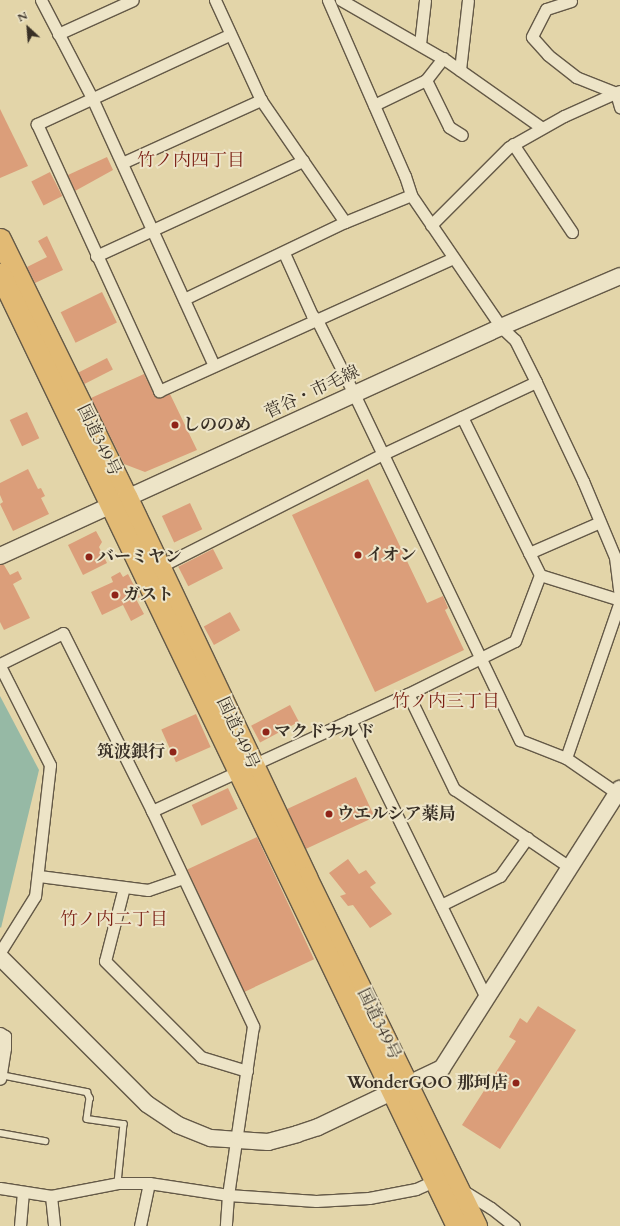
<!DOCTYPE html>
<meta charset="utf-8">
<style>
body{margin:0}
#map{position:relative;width:620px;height:1226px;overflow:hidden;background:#e3d5a9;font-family:Cardo,"Noto Serif JP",serif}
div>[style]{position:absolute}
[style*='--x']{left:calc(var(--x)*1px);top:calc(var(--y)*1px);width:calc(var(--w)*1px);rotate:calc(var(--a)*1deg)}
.water>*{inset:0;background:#96b9a5}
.building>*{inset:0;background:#db9e7a;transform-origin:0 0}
.roads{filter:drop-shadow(1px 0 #645947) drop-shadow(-1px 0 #645947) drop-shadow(0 1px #645947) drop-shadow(0 -1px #645947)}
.lane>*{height:5.5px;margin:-2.75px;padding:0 2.75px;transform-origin:2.75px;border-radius:2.75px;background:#ede4c7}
.street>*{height:11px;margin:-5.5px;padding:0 5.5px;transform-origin:5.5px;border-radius:5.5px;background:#ede4c7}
.secondary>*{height:16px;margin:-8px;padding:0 8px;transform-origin:8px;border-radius:8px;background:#ede4c7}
.highway>*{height:21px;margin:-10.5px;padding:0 10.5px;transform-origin:10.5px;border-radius:10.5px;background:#e2ba74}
.dots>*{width:11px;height:11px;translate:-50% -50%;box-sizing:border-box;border:2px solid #ede4c7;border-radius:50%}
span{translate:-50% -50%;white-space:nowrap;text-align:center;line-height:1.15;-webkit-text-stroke:4px #ede4c7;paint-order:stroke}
.street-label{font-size:17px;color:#393026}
.poi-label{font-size:17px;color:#393026;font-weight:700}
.left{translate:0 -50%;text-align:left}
.right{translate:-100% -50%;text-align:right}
.neighbourhood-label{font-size:18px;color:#7a1f14}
.north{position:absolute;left:8px;top:8px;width:40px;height:40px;-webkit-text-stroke:3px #ede4c7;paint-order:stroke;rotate:334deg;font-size:11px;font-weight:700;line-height:16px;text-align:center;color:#393026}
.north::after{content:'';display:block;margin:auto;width:14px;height:18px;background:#393026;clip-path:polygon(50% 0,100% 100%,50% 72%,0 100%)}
</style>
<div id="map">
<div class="water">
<div style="clip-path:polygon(0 696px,39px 770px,1px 928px,0 927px)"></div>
</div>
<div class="building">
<div style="clip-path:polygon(0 109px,28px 166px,0 178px)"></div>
<div style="clip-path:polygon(107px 157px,113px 170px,75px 191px,68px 175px)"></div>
<div style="left:50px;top:172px;width:27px;height:21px;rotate:63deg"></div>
<div style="clip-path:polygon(47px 236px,63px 270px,35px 283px,27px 267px,47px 257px,38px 241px)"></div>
<div style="left:102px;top:292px;width:34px;height:46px;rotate:64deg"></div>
<div style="left:107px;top:358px;width:13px;height:32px;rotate:63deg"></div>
<div style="clip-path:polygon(144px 374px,155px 396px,162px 397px,170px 394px,197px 450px,145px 472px,124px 464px,91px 398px)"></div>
<div style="left:27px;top:412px;width:29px;height:19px;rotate:65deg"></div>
<div style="clip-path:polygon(28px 469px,38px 489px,41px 488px,45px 496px,41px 498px,49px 514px,13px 531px,0 504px,3px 502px,0 495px,0 483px)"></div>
<div style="clip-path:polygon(368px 479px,427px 603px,443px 596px,448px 608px,445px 610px,464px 650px,375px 692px,292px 515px)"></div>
<div style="left:190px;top:503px;width:29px;height:31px;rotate:65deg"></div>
<div style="clip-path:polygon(96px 531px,102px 542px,99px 547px,107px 563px,83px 575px,68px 545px)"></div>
<div style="left:213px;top:549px;width:22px;height:39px;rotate:63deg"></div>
<div style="clip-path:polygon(0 565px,4px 565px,10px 575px,18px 571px,22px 579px,13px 584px,30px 618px,4px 630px,0 622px)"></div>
<div style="clip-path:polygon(120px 572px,123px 577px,128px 574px,140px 597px,136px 599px,144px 614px,131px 621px,123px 605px,102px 615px,91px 592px,113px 582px,111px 577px)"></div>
<div style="left:230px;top:612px;width:21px;height:30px;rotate:61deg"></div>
<div style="left:290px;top:705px;width:19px;height:44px;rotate:62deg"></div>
<div style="left:196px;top:714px;width:36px;height:38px;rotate:66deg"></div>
<div style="left:356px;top:777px;width:44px;height:76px;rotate:65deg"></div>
<div style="left:228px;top:788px;width:23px;height:40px;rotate:65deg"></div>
<div style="left:257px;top:837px;width:135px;height:77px;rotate:65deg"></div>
<div style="clip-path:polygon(348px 859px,359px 874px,366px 870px,376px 883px,370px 887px,392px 914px,370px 928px,353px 905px,348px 906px,340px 896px,346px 894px,329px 873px)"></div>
<div style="clip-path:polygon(538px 1006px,576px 1030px,500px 1149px,462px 1125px,516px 1041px,509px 1037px,520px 1018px,527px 1023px)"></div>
</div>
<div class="roads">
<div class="lane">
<div style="--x:1;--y:1075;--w:88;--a:11.2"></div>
<div style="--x:87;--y:1092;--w:7;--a:63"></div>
<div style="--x:90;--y:1098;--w:21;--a:98"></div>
<div style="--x:87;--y:1119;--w:37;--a:8"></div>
<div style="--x:124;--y:1124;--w:59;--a:95.8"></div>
<div style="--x:0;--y:1133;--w:46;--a:10.1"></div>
</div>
<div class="street">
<div style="--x:41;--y:0;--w:110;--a:62.5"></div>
<div style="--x:92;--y:98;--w:294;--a:65.5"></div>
<div style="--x:215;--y:0;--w:110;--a:65.3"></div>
<div style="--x:261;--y:100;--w:148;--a:55.5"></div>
<div style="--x:328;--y:0;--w:192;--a:66.4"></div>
<div style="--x:405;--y:176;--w:20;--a:72"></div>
<div style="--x:411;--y:195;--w:160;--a:55.7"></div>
<div style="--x:501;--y:327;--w:19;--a:43"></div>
<div style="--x:515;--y:340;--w:47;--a:63.4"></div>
<div style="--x:536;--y:382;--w:110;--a:64.6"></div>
<div style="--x:583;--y:481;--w:82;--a:67.2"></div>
<div style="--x:615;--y:557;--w:40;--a:82.9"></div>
<div style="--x:341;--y:0;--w:122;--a:29.9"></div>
<div style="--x:447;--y:61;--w:116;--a:35.2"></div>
<div style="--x:571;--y:1;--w:26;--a:162"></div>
<div style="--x:546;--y:9;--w:31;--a:117"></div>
<div style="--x:532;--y:37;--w:24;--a:48"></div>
<div style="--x:548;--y:55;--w:36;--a:38"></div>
<div style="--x:576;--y:77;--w:43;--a:21.8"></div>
<div style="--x:58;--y:34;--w:82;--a:-24.4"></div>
<div style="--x:229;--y:35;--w:212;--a:155.1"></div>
<div style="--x:37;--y:124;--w:294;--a:65.4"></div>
<div style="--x:159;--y:391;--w:323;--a:-24.3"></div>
<div style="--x:420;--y:44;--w:44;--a:-83.5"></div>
<div style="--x:460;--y:70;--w:70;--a:-83.5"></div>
<div style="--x:426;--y:80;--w:52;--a:63.9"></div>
<div style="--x:449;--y:127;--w:15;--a:32"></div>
<div style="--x:616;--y:93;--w:15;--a:74"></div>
<div style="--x:374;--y:105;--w:58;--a:-25.7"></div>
<div style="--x:426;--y:80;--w:28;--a:-52"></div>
<div style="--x:513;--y:144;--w:106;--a:56.2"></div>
<div style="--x:122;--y:163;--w:153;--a:-24.4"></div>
<div style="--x:431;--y:225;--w:110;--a:-45"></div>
<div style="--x:509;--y:147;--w:63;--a:-29.4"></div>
<div style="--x:564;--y:116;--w:61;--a:-24.1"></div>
<div style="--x:284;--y:253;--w:68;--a:65.7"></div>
<div style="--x:312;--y:315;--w:7;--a:45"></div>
<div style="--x:317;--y:320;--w:83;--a:63.4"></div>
<div style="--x:354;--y:394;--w:384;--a:64.4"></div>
<div style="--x:520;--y:740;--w:49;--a:21.4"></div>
<div style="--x:566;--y:758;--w:62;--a:34.5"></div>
<div style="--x:96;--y:256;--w:228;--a:-24.7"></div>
<div style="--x:184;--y:299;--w:178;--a:-25.6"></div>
<div style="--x:345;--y:222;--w:71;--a:-22.2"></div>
<div style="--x:462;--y:417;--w:176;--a:63.7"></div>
<div style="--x:540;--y:575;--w:84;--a:17.4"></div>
<div style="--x:529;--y:553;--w:77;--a:-23.6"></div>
<div style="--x:159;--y:567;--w:251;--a:-26.8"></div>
<div style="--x:383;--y:454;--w:169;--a:-25.2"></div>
<div style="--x:0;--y:664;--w:70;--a:-26.2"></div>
<div style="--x:63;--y:633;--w:199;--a:63.4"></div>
<div style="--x:152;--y:811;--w:238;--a:64.8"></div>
<div style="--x:253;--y:1026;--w:171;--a:98.4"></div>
<div style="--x:228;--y:1195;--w:31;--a:94"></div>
<div style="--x:0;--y:666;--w:111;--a:63.2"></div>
<div style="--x:50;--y:765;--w:132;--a:96.5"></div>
<div style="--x:35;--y:896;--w:66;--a:122"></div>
<div style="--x:408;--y:694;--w:106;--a:64.2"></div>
<div style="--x:454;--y:789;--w:139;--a:34.1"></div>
<div style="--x:350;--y:720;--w:309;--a:63.9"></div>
<div style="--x:566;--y:758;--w:166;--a:-71"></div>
<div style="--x:152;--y:811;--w:281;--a:-24.6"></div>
<div style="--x:408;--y:694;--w:119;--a:-26.4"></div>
<div style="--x:515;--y:641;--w:71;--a:-69.3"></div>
<div style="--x:39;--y:876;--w:110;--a:7.3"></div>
<div style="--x:148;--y:890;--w:37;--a:-19"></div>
<div style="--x:124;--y:887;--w:76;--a:104.4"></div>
<div style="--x:105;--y:961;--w:136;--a:45"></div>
<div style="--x:201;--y:1057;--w:48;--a:16.9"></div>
<div style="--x:441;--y:905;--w:66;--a:-26.2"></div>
<div style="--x:500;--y:876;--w:47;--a:-54.6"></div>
<div style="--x:0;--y:1033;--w:6;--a:31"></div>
<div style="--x:5;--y:1036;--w:12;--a:90"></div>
<div style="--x:5;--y:1048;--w:31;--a:99"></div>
<div style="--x:0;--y:1188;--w:52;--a:8.9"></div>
<div style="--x:51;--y:1196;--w:68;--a:-11"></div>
<div style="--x:118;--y:1183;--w:31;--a:0"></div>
<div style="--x:149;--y:1183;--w:80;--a:8.6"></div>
<div style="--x:228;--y:1195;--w:88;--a:3.9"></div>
<div style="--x:316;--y:1201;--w:53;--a:-3.2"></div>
<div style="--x:369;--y:1198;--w:48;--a:-10.8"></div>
<div style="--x:416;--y:1189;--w:20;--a:-24"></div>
<div style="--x:462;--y:1190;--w:34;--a:32"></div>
<div style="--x:491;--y:1208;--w:29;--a:38"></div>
<div style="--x:51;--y:1196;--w:30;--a:84"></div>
<div style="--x:20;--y:1226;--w:34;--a:-85"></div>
<div style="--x:140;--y:1226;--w:44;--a:-78.2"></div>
</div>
<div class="secondary">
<div style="--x:0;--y:556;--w:551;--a:-24.56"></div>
<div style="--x:501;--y:327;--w:129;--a:-23.2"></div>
<div style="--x:0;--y:957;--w:208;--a:45"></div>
<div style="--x:147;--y:1104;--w:37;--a:34"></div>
<div style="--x:178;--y:1125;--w:35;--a:22"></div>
<div style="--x:211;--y:1138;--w:27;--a:4"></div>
<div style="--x:238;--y:1140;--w:30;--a:4"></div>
<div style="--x:268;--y:1142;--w:30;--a:-15"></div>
<div style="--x:297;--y:1134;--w:22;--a:-18"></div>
<div style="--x:318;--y:1127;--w:137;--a:-25.4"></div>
<div style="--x:442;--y:1068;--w:331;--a:-57.5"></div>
</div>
<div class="highway">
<div style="--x:0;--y:239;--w:288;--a:63.9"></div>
<div style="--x:127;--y:498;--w:419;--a:64.7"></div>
<div style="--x:306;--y:877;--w:388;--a:64"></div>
<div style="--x:0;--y:274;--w:1056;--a:64.36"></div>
</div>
</div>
<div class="dots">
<div style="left:175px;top:425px;background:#8f2418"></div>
<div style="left:358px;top:555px;background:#8f2418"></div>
<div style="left:89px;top:557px;background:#8f2418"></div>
<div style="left:115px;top:595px;background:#8f2418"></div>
<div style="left:266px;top:732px;background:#8f2418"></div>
<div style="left:173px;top:752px;background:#8f2418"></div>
<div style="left:329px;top:814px;background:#8f2418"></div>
<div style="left:516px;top:1083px;background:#8f2418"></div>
</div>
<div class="street-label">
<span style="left:312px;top:392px;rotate:-25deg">菅谷・市毛線</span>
<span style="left:99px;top:440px;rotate:64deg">国道349号</span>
<span style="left:238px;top:733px;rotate:65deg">国道349号</span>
<span style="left:379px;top:1024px;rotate:64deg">国道349号</span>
</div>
<div class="poi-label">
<span class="left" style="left:183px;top:425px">しののめ</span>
<span class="left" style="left:366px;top:555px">イオン</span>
<span class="left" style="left:97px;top:557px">バーミヤン</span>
<span class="left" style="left:123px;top:595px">ガスト</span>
<span class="left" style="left:274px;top:732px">マクドナルド</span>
<span class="right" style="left:165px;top:752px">筑波銀行</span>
<span class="left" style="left:337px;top:814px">ウエルシア薬局</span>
<span class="right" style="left:508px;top:1083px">WonderGOO 那珂店</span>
</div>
<div class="neighbourhood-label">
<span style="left:191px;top:161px">竹ノ内四丁目</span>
<span style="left:446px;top:702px">竹ノ内三丁目</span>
<span style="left:114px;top:920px">竹ノ内二丁目</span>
</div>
<div class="north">N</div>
</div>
